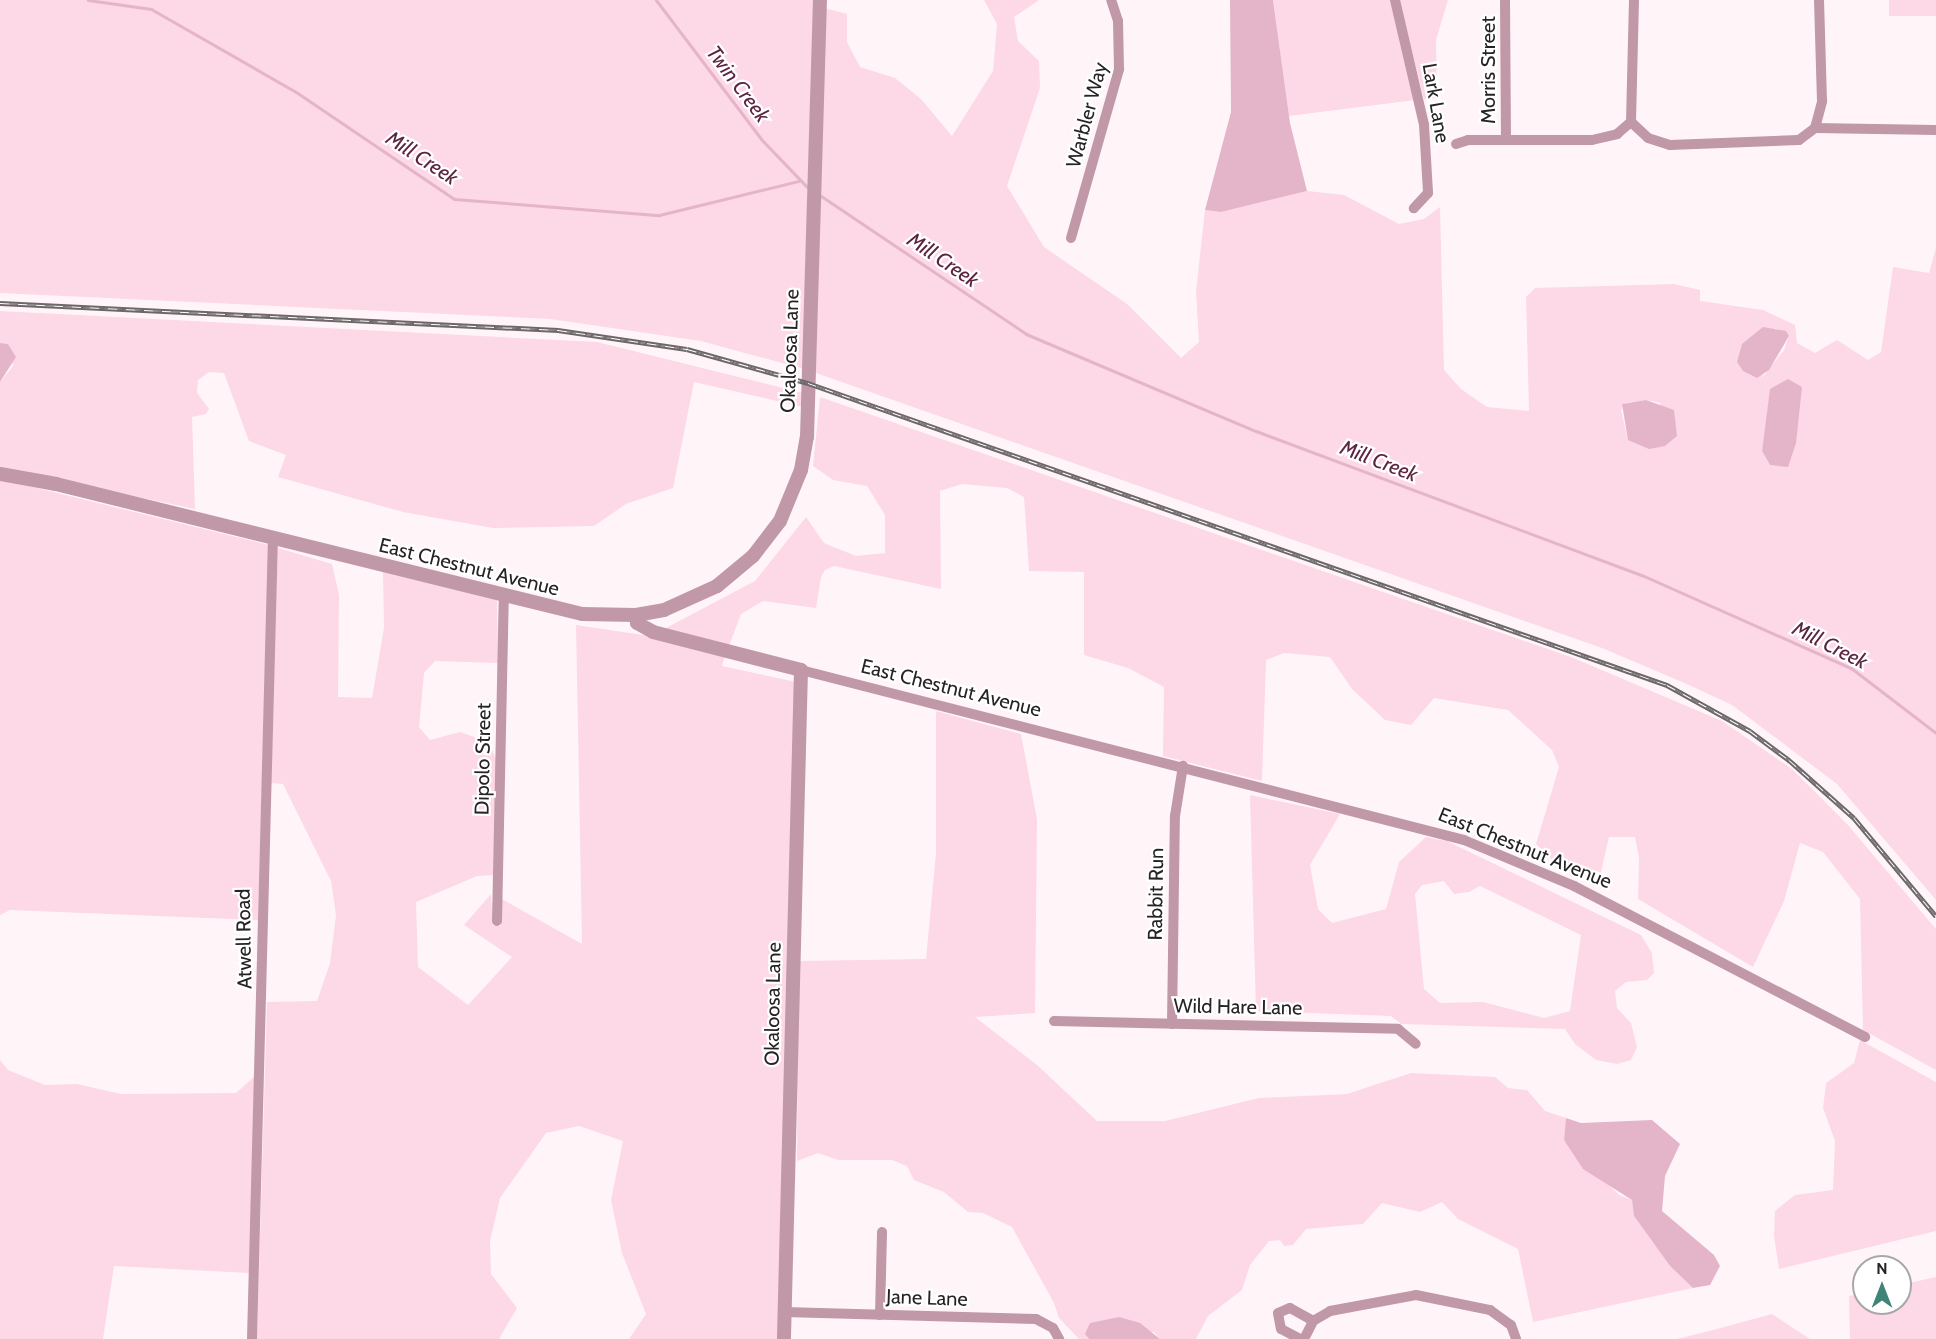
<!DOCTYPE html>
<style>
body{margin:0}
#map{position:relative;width:1936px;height:1339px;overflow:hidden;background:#fff5f9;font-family:Cabin,sans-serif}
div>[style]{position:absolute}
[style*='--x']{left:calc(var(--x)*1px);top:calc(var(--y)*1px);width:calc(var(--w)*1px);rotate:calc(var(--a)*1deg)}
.green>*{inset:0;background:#fdd8e7;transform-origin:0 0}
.water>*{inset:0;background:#e4b5c8}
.stream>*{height:3px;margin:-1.5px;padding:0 1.5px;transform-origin:1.5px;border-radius:1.5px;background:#e4b5c8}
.minor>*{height:10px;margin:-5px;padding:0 5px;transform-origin:5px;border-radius:5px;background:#c098a8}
.tertiary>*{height:14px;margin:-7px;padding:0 7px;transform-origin:7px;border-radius:7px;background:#c098a8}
.rail>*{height:5px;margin-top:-2.5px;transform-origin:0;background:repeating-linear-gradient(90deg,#fff 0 9px,#6c6768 0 18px);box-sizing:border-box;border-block:2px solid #6c6768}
span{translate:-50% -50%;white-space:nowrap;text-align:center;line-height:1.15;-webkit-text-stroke:4.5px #fff;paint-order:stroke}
.street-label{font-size:20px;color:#262324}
.water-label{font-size:21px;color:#5c2440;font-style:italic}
.north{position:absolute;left:1852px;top:1255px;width:60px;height:60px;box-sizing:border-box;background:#fff;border:2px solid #a8a7a7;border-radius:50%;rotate:0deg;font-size:16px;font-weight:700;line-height:24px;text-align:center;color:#262324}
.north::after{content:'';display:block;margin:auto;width:21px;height:27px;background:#408477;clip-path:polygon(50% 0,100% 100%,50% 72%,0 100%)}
</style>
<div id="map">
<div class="green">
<div style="clip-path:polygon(0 0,815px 0,804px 369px,701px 341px,550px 319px,0 293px)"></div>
<div style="clip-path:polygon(evenodd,984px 0,1039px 0,1014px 17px,1018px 41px,1039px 61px,1040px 88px,1007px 186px,1044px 247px,1127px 304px,1181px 358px,1199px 342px,1196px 292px,1205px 210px,1221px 212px,1307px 191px,1344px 195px,1399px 224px,1424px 219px,1440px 207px,1444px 370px,1461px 389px,1487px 407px,1529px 411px,1526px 297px,1535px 288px,1674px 284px,1700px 290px,1700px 301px,1763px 310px,1795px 325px,1797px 343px,1815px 353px,1837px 340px,1868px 360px,1881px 352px,1893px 267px,1929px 273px,1936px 248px,1936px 900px,1837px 784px,1732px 705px,1689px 685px,1602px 648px,813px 372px,824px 8px,847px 14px,847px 42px,860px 67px,895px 78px,921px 99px,952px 136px,993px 71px,997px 24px,984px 0,1775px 328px,1789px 336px,1784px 350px,1762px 378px,1775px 328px,984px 0,1646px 400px,1661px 403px,1628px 440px,1621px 410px,1625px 403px,1646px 400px,984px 0,1769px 400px,1788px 466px,1770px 465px,1762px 451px,1769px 400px)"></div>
<div style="clip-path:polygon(1273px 0,1390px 0,1415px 100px,1289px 116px)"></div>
<div style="clip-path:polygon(1399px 0,1448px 0,1436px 40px,1437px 98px,1424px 99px)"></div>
<div style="left:1889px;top:0;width:47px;height:16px"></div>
<div style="clip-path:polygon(0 311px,597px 342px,803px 393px,803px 407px,694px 382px,673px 488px,626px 504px,594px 526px,493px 528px,403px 512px,278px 477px,286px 455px,249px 441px,224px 373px,209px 372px,198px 380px,197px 393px,209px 409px,206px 414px,192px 417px,195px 509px,0 468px,0 382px,13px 366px,8px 344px,0 343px)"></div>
<div style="clip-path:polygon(820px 397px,1571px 657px,1722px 721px,1792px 769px,1847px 824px,1936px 929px,1936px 1070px,1863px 1030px,1860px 899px,1823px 852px,1800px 843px,1784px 901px,1753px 967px,1638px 899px,1639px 858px,1635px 837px,1609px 837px,1599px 880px,1559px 867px,1536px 844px,1559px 767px,1552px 750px,1508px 710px,1434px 698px,1411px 725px,1385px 720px,1352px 689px,1330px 657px,1284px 653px,1266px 660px,1262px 781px,1163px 756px,1164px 687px,1128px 668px,1084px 655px,1084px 572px,1029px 571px,1024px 497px,1007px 488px,962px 484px,940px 491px,941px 589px,834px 566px,825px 570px,821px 577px,816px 608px,763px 601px,741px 614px,729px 646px,664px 629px,755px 581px,806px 517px,824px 543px,856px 556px,885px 553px,885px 515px,867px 486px,833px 480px,813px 466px)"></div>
<div style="clip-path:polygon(0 479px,269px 545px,258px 920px,10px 910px,0 915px)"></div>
<div style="clip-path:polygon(278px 548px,332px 564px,339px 595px,338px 697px,372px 698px,384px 628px,383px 571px,497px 600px,498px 663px,435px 661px,424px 673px,419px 727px,430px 740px,460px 732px,489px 742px,497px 762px,493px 875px,477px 876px,416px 902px,418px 967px,468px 1005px,512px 957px,464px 925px,491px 894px,493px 926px,501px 926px,502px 899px,582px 944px,576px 625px,650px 636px,725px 656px,722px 666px,796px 682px,779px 1339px,629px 1339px,646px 1314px,622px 1253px,611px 1200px,623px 1141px,579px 1126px,546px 1133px,500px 1198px,490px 1241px,491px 1274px,517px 1308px,499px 1339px,257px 1339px,267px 1002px,317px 1001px,330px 963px,336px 915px,331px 881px,283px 784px,269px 783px)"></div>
<div style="clip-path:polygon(936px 711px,1021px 734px,1037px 819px,1035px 1013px,975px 1017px,1037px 1065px,1097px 1121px,1165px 1121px,1259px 1098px,1347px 1094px,1411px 1073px,1495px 1077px,1508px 1088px,1527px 1090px,1545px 1111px,1566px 1118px,1564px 1140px,1619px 1195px,1632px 1200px,1634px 1216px,1670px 1266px,1693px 1288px,1533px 1322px,1518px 1249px,1458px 1219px,1442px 1202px,1420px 1212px,1382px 1203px,1363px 1224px,1306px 1229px,1293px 1245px,1284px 1246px,1280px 1240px,1269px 1241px,1250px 1265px,1242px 1290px,1208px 1316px,1196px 1339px,1160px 1339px,1154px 1332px,1085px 1334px,1089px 1339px,1079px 1339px,1059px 1318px,1054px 1303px,1012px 1227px,983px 1213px,968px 1212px,944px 1192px,914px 1180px,907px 1166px,892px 1160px,838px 1160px,818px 1153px,797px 1161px,798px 961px,926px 959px,936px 853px)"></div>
<div style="clip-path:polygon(evenodd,1250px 795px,1340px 814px,1310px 865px,1318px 909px,1332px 923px,1386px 909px,1399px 862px,1426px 837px,1447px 841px,1641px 935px,1652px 953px,1654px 973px,1647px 980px,1626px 982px,1615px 991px,1617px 1008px,1631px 1023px,1637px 1047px,1631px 1060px,1617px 1064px,1596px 1060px,1575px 1044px,1565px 1029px,1401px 1024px,1391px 1016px,1256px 1011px,1250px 795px,1444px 881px,1454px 894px,1469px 892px,1480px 886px,1581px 935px,1570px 1011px,1544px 1018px,1483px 1002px,1440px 1003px,1424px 989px,1415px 894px,1422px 885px,1444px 881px)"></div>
<div style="clip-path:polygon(1860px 1040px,1936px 1082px,1936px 1231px,1779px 1269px,1774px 1236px,1775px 1211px,1795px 1195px,1833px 1190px,1835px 1141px,1823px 1108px,1826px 1083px,1854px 1063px)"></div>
<div style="clip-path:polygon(0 1060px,8px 1070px,45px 1085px,77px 1084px,121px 1094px,236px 1093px,255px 1076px,249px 1273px,114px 1266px,103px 1339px,0 1339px)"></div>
<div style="clip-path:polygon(1936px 1277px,1936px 1339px,1850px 1339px,1849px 1296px,1864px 1293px,1864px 1303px,1900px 1303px,1900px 1285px)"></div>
<div style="clip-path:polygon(1772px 1314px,1810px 1339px,1677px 1339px,1713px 1330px)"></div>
</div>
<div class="water">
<div style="clip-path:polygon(1230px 0,1273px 0,1290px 123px,1307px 191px,1221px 212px,1205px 210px,1231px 112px)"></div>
<div style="clip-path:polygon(1763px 327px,1786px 331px,1789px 336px,1769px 370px,1757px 378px,1743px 371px,1737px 362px,1742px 344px)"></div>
<div style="clip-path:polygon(0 343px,8px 344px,16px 357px,0 382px)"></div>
<div style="clip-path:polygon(1788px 379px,1802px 387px,1796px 443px,1788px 467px,1770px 465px,1762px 451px,1770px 389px)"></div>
<div style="clip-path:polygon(1646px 400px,1674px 410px,1677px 436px,1665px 446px,1649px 449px,1628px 440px,1622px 404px)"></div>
<div style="clip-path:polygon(1566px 1118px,1581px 1123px,1652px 1120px,1680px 1144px,1665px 1176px,1662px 1211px,1714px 1255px,1720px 1266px,1710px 1285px,1693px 1288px,1670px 1266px,1634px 1216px,1632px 1200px,1583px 1169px,1564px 1140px)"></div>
<div style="clip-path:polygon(1119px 1317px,1140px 1323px,1160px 1339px,1089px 1339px,1085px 1334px,1090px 1323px)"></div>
</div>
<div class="stream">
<div style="--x:88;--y:0;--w:64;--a:8.1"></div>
<div style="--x:151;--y:9;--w:167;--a:29.8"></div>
<div style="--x:296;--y:92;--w:191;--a:34.1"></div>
<div style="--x:454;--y:199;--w:206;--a:4.5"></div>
<div style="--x:659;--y:215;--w:144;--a:-13.7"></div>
<div style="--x:656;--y:0;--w:174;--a:52.9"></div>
<div style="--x:761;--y:139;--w:66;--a:46.2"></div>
<div style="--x:821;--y:196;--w:247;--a:33.9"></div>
<div style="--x:1026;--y:334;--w:250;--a:22.9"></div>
<div style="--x:1256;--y:431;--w:414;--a:20.5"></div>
<div style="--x:1644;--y:576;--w:227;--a:24"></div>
<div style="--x:1851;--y:668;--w:107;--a:37.4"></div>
</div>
<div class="minor">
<div style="--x:1395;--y:0;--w:128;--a:76.9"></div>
<div style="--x:1424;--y:125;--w:68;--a:86.6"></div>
<div style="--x:1428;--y:193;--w:21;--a:133"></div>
<div style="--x:1505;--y:0;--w:139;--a:89.6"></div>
<div style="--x:1631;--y:122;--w:23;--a:43"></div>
<div style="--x:1648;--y:138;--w:23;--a:18"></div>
<div style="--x:1670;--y:145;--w:129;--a:-2.2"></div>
<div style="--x:1799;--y:140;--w:20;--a:-37"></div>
<div style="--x:1815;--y:128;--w:121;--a:0.9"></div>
<div style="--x:1631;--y:122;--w:122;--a:-88.6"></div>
<div style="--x:1815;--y:128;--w:28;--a:-75"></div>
<div style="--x:1822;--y:101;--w:101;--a:-91.7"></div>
<div style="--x:1456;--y:144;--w:13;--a:-18"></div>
<div style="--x:1468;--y:140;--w:124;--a:0"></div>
<div style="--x:1592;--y:140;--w:26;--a:-13"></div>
<div style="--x:1617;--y:134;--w:18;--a:-41"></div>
<div style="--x:1071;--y:238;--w:176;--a:-74.1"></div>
<div style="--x:1119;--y:69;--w:48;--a:-91.2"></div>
<div style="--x:1118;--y:21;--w:22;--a:-108"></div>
<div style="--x:801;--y:670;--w:684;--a:14.38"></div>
<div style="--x:1464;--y:840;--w:119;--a:22.7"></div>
<div style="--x:1574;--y:886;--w:328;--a:27.4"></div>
<div style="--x:497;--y:921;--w:325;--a:-88.8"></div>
<div style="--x:1054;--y:1021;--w:344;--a:1.3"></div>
<div style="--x:1398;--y:1029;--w:23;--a:40"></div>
<div style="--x:1172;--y:1024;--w:208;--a:-89.2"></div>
<div style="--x:1175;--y:816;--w:51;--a:-80.9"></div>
<div style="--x:784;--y:1312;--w:252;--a:1.6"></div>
<div style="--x:1036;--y:1319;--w:19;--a:28"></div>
<div style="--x:1053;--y:1328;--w:13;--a:61"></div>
<div style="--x:880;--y:1315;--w:83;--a:-88.6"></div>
<div style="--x:252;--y:1339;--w:801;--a:-88.5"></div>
<div style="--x:1300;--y:1339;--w:21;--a:-152"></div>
<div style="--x:1281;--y:1329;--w:16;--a:-101"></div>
<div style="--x:1278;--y:1313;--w:13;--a:-23"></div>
<div style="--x:1290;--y:1308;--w:26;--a:29"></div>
<div style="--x:1304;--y:1339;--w:20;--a:-63"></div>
<div style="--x:1313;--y:1321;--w:20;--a:-30"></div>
<div style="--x:1330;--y:1311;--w:87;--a:-10.5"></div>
<div style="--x:1416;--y:1295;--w:76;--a:11.5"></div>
<div style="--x:1490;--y:1310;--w:26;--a:36"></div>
<div style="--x:1511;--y:1325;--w:15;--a:70"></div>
</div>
<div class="tertiary">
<div style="--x:0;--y:474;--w:57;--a:10.1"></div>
<div style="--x:56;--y:484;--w:542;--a:13.88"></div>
<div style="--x:582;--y:614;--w:54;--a:1.1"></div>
<div style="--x:636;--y:615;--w:28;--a:-10"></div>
<div style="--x:664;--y:610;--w:58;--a:-24.4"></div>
<div style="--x:717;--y:586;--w:47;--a:-39.8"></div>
<div style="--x:753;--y:556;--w:44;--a:-52.4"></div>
<div style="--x:780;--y:521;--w:55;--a:-67.6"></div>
<div style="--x:801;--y:470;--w:34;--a:-80"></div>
<div style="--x:807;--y:437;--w:437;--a:-88.3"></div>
<div style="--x:636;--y:615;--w:8;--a:83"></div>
<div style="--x:637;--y:623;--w:18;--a:29"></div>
<div style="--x:653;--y:632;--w:153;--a:14.4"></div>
<div style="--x:801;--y:670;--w:669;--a:91.46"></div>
</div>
<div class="rail">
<div style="--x:0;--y:303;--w:559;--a:2.77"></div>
<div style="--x:558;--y:330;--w:130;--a:8.4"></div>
<div style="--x:687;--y:349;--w:126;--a:15.7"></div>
<div style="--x:808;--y:383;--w:911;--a:19.37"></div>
<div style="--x:1667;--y:685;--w:95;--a:29"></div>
<div style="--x:1750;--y:731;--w:49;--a:36.6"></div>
<div style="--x:1789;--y:760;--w:87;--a:41.7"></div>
<div style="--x:1854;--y:818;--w:128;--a:50.1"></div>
</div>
<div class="street-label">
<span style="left:1488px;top:70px;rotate:-90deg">Morris Street</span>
<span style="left:1436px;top:103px;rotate:80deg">Lark Lane</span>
<span style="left:1087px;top:115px;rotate:-75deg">Warbler Way</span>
<span style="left:790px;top:351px;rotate:-88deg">Okaloosa Lane</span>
<span style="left:469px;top:567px;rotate:14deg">East Chestnut Avenue</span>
<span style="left:951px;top:688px;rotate:14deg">East Chestnut Avenue</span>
<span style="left:483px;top:759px;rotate:-89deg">Dipolo Street</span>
<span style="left:1525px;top:848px;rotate:22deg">East Chestnut Avenue</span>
<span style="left:1156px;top:894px;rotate:-89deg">Rabbit Run</span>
<span style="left:244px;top:939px;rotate:-91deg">Atwell Road</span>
<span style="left:773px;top:1004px;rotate:-89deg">Okaloosa Lane</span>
<span style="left:1238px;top:1007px;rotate:1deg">Wild Hare Lane</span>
<span style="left:927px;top:1298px;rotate:2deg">Jane Lane</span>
</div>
<div class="water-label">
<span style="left:738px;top:84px;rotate:53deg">Twin Creek</span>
<span style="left:422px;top:158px;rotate:33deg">Mill Creek</span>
<span style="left:943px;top:260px;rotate:34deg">Mill Creek</span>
<span style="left:1379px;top:461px;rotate:21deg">Mill Creek</span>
<span style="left:1830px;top:645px;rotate:27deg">Mill Creek</span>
</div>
<div class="north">N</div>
</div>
